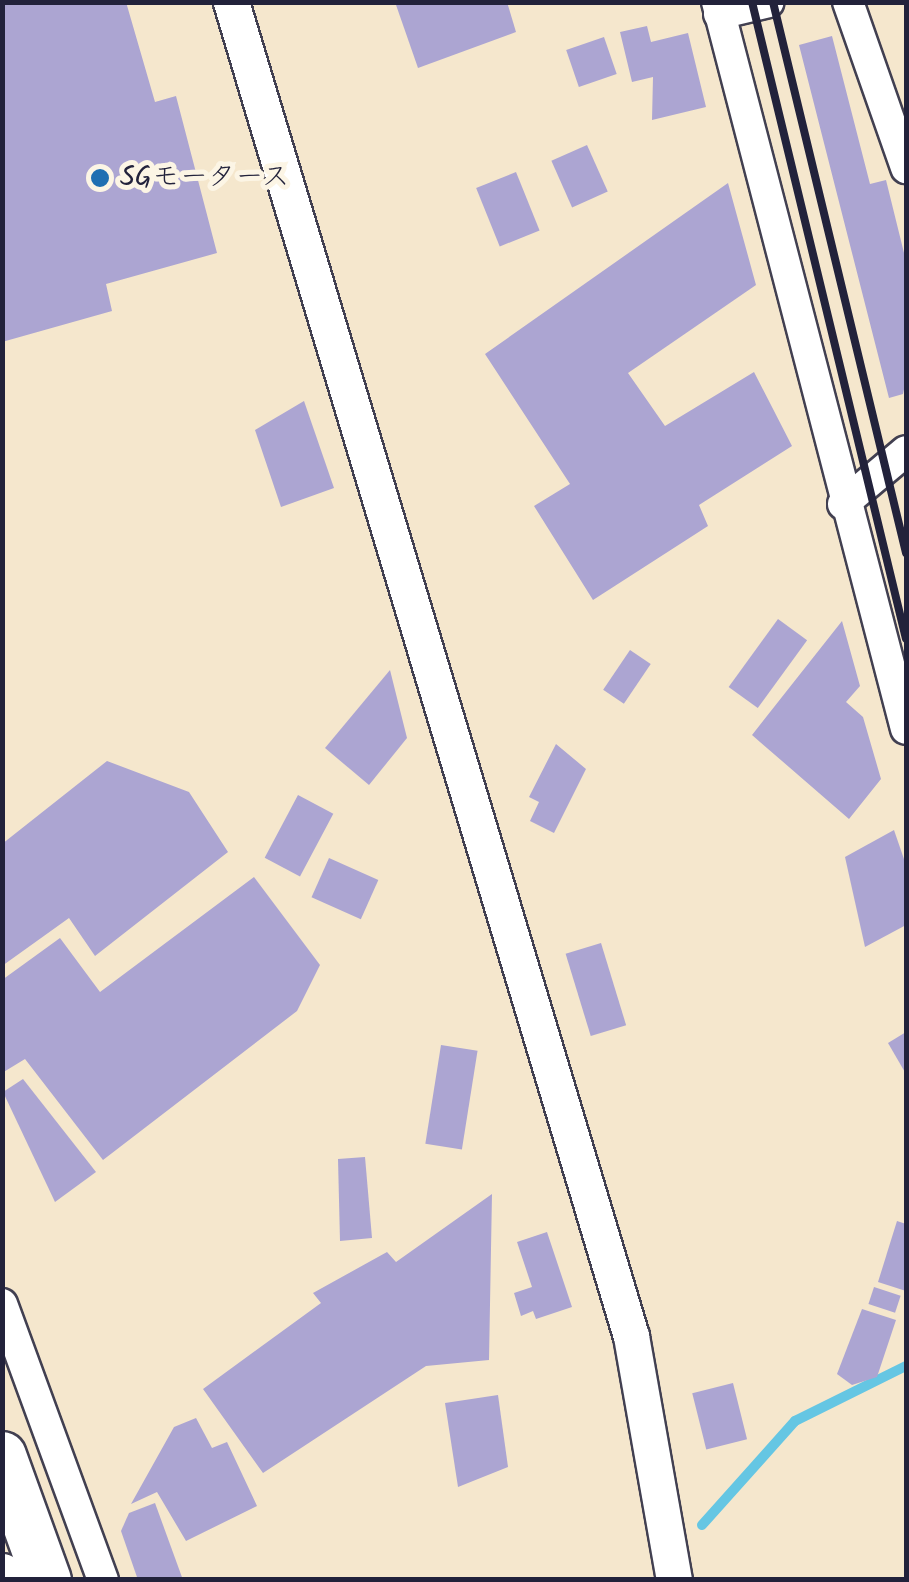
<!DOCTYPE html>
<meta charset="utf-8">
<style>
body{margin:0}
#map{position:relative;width:909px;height:1582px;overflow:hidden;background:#f5e7cd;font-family:Kalam,"Klee One",sans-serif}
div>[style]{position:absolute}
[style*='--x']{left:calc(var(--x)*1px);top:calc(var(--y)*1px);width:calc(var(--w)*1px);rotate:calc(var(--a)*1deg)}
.stream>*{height:10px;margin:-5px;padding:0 5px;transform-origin:5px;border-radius:5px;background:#65c6e3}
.building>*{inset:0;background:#aca5d2;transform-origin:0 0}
.roads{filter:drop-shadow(2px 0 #424051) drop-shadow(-2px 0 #424051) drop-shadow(0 2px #424051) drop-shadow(0 -2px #424051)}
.minor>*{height:30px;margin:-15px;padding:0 15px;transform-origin:15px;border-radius:15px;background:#fff}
.tertiary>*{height:35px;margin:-17.5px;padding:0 17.5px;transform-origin:17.5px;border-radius:17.5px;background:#fff}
.trunk>*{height:48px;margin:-24px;padding:0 24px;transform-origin:24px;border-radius:24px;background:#fff}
.rail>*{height:8px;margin:-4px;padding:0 4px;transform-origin:4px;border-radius:4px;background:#22223b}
.dots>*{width:28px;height:28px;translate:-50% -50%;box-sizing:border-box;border:5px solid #fcf5e5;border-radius:50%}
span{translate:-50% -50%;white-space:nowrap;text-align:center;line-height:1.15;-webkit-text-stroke:10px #fcf5e5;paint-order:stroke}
.poi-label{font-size:28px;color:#22223b}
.left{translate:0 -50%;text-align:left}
.frame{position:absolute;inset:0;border:5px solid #22223b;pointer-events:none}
</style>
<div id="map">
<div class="stream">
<div style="--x:702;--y:1525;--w:140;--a:-48.2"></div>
<div style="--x:795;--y:1421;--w:124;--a:-26.4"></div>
</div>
<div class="building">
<div style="clip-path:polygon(2px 2px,126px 2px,155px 102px,176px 96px,217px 253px,106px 284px,112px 311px,2px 342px)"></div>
<div style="clip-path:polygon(395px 2px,507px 2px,516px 32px,418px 68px)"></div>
<div style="clip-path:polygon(647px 26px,651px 42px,688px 33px,706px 107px,652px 120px,653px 77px,632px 82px,620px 32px)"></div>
<div style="clip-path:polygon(832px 36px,870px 184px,886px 180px,906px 261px,906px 380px,903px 394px,889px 398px,799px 45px)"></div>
<div style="left:604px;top:37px;width:39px;height:40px;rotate:71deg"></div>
<div style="left:587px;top:145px;width:51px;height:39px;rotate:66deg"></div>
<div style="left:516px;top:172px;width:63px;height:43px;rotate:68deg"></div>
<div style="clip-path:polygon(728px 183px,756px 285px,628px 373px,665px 426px,754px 372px,792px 446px,699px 505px,708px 526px,593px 600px,534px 506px,570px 484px,485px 354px)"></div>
<div style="clip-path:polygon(304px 401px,334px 488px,281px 507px,255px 430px)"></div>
<div style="left:778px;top:619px;width:36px;height:84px;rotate:36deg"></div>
<div style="clip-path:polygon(842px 621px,860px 686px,846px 702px,863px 717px,881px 779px,849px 819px,752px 735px)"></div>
<div style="left:630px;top:650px;width:25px;height:48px;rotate:34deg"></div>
<div style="clip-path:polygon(390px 670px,407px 738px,369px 785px,325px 748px)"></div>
<div style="clip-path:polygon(556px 744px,586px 769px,554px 833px,530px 821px,539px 802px,529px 797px)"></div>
<div style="clip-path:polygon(107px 761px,189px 792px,228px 852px,95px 956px,69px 918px,2px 966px,2px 844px)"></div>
<div style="left:298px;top:795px;width:40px;height:71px;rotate:28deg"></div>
<div style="clip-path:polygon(894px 830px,906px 865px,906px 925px,865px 947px,845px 857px)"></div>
<div style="left:329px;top:858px;width:54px;height:43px;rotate:24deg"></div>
<div style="clip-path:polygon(254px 877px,320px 965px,297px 1011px,103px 1160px,25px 1059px,2px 1073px,2px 980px,60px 938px,100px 992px)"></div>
<div style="left:601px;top:943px;width:86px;height:37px;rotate:73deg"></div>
<div style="clip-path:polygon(906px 1032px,906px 1074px,888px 1043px)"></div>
<div style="left:441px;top:1045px;width:37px;height:100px;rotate:9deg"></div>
<div style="clip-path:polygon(23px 1079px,96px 1172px,55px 1202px,3px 1092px)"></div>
<div style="clip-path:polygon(365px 1157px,372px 1238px,340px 1241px,338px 1159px)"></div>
<div style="clip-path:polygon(492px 1194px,489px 1360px,426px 1366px,263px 1473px,203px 1389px,321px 1303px,313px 1293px,387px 1252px,396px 1262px)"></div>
<div style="clip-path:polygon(897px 1221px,906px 1224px,906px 1291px,878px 1282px)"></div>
<div style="clip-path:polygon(547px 1232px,572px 1307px,536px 1319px,533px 1311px,521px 1316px,514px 1293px,532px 1287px,517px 1242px)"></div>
<div style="left:874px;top:1287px;width:28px;height:18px;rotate:18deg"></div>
<div style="clip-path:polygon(862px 1309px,896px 1320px,877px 1377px,852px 1385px,837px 1374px)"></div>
<div style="left:733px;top:1383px;width:58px;height:42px;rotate:76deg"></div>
<div style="clip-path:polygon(498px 1395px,508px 1467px,458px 1487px,445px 1403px)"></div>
<div style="clip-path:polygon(196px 1418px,212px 1448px,227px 1442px,257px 1506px,186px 1541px,157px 1492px,131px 1504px,174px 1427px)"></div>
<div style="clip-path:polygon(155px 1503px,183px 1580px,138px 1580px,121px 1531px,129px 1513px)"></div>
</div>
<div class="roads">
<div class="minor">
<div style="--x:717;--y:2;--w:751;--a:75.43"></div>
<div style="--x:848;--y:2;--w:176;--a:70.7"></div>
<div style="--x:719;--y:14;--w:51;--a:-13.5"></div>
<div style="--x:843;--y:504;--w:82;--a:-40.1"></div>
<div style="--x:2;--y:1304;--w:294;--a:69.9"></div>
</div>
<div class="tertiary">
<div style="--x:231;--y:2;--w:1393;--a:73.31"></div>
<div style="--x:631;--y:1336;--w:248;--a:80"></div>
</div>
<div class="trunk">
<div style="--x:2;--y:1456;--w:132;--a:70.1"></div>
<div style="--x:2;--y:1578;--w:2;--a:63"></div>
</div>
</div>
<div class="rail">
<div style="--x:752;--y:2;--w:655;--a:76.41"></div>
<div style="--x:773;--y:2;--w:567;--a:76.43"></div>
</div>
<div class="dots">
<div style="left:100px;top:178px;background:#1f6fb2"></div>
</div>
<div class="poi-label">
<span class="left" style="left:120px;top:178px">SGモータース</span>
</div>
<div class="frame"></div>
</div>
